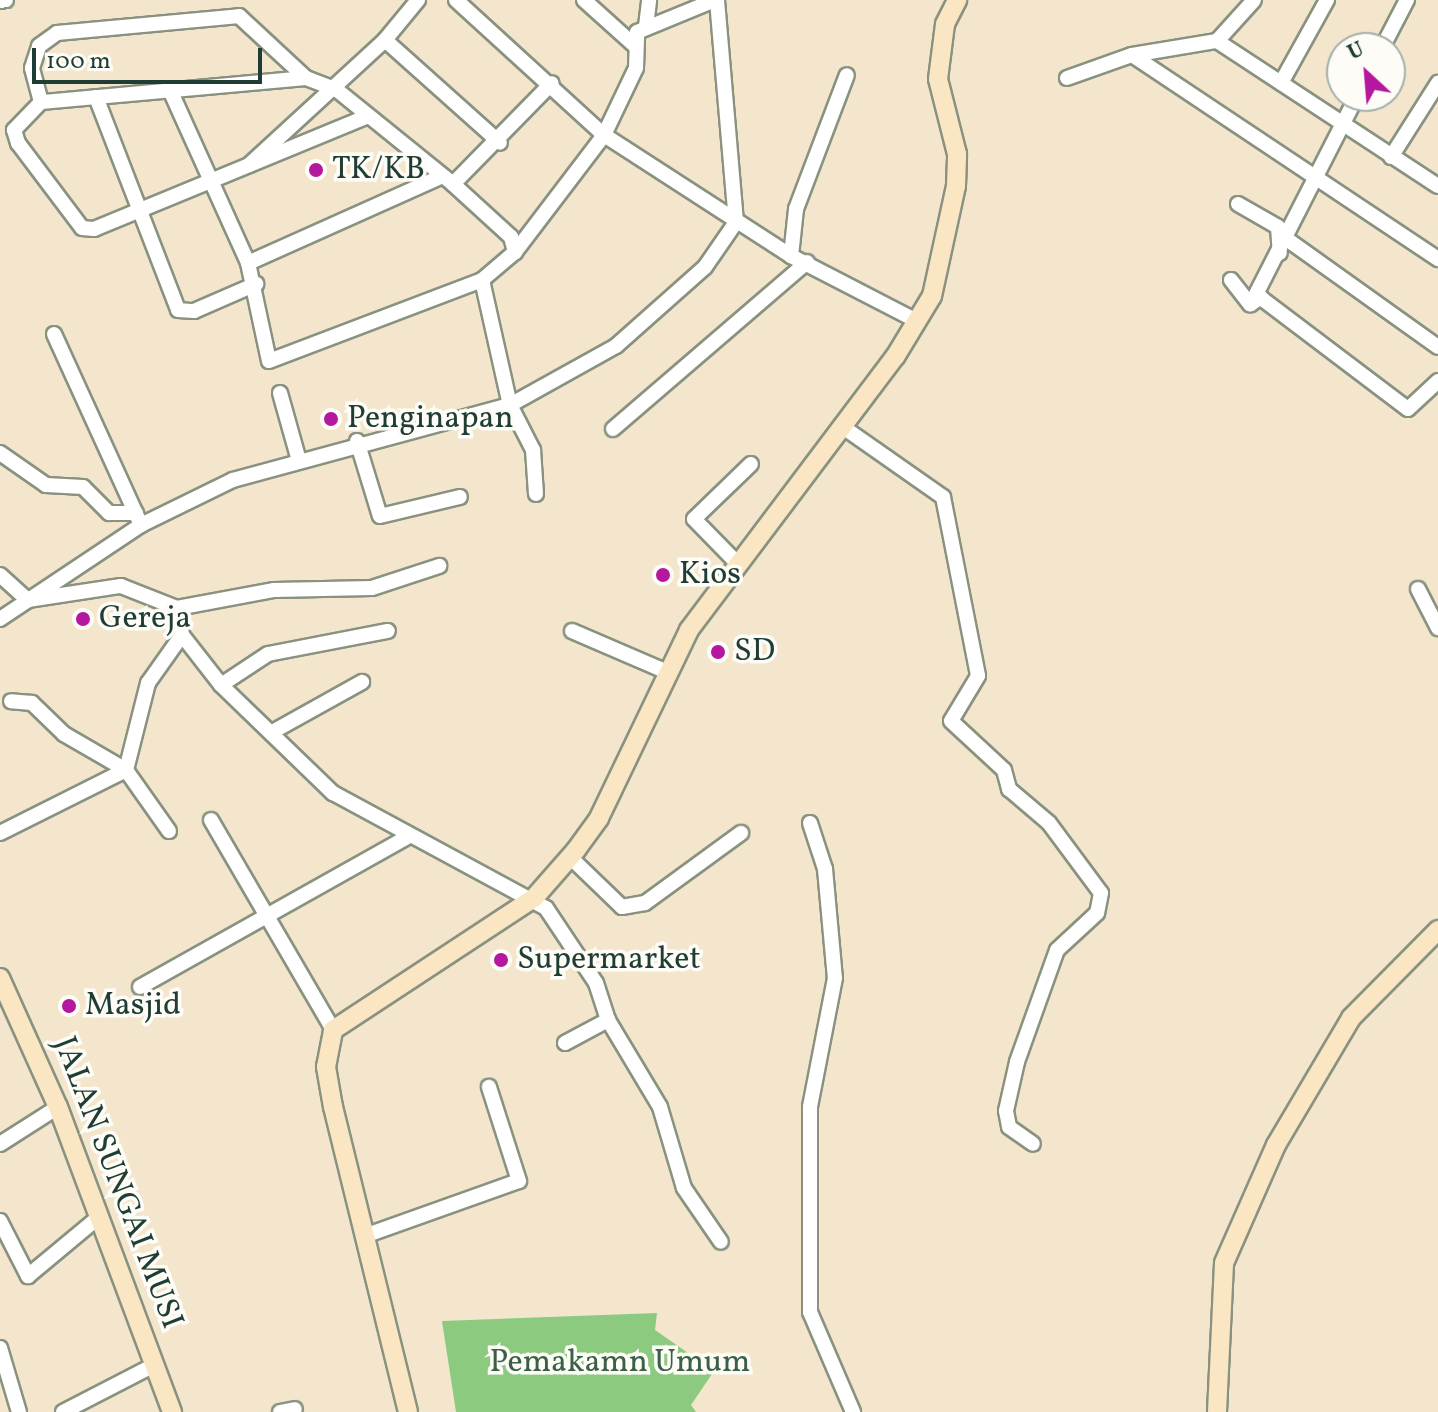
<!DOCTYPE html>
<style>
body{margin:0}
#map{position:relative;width:1438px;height:1412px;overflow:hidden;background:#f3e6cc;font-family:Vollkorn,serif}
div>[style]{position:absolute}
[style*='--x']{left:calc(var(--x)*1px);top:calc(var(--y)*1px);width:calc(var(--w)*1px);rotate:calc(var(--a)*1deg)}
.green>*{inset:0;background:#8cca80}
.roads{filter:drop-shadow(2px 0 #899280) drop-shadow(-2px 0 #899280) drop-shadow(0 2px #899280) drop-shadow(0 -2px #899280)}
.street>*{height:14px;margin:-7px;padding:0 7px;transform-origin:7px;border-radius:7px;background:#fff}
.secondary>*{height:18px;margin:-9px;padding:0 9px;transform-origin:9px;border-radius:9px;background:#fbe6c4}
.dots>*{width:22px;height:22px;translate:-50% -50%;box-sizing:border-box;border:4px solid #fdfcf7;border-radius:50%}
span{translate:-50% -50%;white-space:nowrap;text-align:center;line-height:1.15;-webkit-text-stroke:7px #fdfcf7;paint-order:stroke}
.poi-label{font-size:32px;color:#1f3d34}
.left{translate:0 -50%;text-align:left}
.street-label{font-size:32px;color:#1f3d34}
.park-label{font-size:32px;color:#3a6047}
.north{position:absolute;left:1326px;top:32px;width:80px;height:80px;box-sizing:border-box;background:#fdfcf7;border:2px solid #a4b0a9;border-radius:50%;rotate:334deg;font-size:22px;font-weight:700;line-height:32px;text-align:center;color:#1f3d34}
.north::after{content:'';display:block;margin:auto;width:28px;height:36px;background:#b5179e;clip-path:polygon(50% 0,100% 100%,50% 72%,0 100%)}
.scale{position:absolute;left:32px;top:48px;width:230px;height:36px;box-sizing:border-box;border:4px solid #1f3d34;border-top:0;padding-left:10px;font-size:24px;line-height:28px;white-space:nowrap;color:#1f3d34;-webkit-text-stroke:6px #fdfcf7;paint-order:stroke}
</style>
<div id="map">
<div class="green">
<div style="clip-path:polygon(657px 1313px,655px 1330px,714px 1371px,691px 1405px,696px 1412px,456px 1412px,442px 1321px)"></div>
</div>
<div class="roads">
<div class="street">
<div style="--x:456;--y:0;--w:200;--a:42.4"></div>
<div style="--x:604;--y:135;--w:223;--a:32.9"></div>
<div style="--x:791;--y:256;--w:142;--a:27.3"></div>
<div style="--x:584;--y:0;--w:69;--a:42"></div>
<div style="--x:0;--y:1;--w:6;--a:-9"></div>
<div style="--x:646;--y:26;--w:26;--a:-83"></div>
<div style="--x:385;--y:40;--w:52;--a:-50.5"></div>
<div style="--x:1217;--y:41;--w:264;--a:33.3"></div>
<div style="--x:1382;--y:48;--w:54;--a:-62.5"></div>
<div style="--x:1132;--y:55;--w:368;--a:33.7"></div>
<div style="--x:306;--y:78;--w:266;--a:174.8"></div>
<div style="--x:41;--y:102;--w:35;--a:-105"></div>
<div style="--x:32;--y:68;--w:23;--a:-72"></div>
<div style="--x:39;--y:46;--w:22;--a:-36"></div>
<div style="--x:57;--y:33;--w:183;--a:-5.3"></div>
<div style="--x:239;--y:16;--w:91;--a:42.8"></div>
<div style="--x:306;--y:78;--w:33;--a:21"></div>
<div style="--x:337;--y:90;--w:149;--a:39"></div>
<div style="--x:453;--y:184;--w:79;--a:42.4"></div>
<div style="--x:511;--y:237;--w:16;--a:75"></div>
<div style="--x:515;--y:252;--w:147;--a:-52.7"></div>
<div style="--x:604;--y:135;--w:74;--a:-64.5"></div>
<div style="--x:636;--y:68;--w:36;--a:-88"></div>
<div style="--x:637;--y:32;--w:84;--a:-22.3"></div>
<div style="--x:1067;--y:78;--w:69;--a:-19.5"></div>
<div style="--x:1132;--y:55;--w:86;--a:-9.4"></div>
<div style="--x:1217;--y:41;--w:55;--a:-47.9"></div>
<div style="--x:1281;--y:83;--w:95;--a:-61"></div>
<div style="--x:170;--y:90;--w:190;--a:65.7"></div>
<div style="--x:248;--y:263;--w:100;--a:77.9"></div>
<div style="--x:269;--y:361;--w:228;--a:-20.8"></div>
<div style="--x:482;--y:280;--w:43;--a:-40.3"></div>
<div style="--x:96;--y:97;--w:228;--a:68.9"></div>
<div style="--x:178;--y:310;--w:16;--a:4"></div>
<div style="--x:194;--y:311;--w:68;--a:-23.5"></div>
<div style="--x:41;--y:102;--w:39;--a:134"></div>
<div style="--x:14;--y:130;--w:14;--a:73"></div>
<div style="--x:18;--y:143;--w:106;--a:53"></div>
<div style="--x:82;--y:228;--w:12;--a:5"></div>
<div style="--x:94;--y:229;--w:294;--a:-22.4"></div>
<div style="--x:1391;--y:157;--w:88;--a:-57.6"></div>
<div style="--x:249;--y:165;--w:185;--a:-42.6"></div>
<div style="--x:385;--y:40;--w:154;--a:41.8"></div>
<div style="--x:453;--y:184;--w:141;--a:-45.6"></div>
<div style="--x:1238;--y:204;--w:46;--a:29.9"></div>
<div style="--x:1278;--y:227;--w:26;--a:86"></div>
<div style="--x:1288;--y:240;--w:184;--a:35.5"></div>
<div style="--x:791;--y:256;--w:47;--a:-83.9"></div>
<div style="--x:796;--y:209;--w:143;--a:-69.2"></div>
<div style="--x:248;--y:263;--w:210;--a:-24.1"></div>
<div style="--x:482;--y:280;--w:128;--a:77.4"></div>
<div style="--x:510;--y:405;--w:51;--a:62.9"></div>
<div style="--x:533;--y:450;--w:44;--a:86.1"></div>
<div style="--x:1231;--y:280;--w:31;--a:52"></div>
<div style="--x:1250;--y:304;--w:13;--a:-29"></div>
<div style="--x:1261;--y:298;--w:184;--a:37.1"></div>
<div style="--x:1408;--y:409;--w:41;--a:-43"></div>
<div style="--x:1251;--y:304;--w:233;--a:-63"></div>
<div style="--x:54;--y:334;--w:210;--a:65.5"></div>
<div style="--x:280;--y:393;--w:66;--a:74.3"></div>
<div style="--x:843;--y:427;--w:122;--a:35"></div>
<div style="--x:943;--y:497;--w:182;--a:78.9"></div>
<div style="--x:978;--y:676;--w:52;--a:121"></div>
<div style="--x:951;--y:721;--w:72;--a:42.8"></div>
<div style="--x:1004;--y:770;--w:20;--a:75"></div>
<div style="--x:1009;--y:789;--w:52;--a:40.4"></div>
<div style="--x:1049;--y:823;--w:87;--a:53.4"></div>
<div style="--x:1101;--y:893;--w:20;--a:101"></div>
<div style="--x:1097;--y:913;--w:54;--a:137.2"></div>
<div style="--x:1057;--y:950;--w:119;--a:109.7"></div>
<div style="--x:1017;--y:1062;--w:50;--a:102.7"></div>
<div style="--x:1006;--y:1111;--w:16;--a:79"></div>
<div style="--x:1009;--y:1127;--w:29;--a:35"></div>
<div style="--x:613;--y:429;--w:256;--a:-40.7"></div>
<div style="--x:357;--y:441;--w:78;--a:73"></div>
<div style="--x:380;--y:516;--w:82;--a:-13.4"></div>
<div style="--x:0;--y:453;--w:56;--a:34.8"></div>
<div style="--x:46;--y:485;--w:37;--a:3"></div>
<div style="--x:83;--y:487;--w:37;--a:45"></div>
<div style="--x:109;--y:513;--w:27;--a:0"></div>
<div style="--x:736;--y:562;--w:60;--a:-134.3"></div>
<div style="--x:694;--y:519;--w:79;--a:-44"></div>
<div style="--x:0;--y:575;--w:38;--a:42"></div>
<div style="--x:28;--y:600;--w:94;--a:-8.6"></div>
<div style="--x:121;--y:586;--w:60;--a:21.4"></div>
<div style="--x:177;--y:608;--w:99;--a:-10.5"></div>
<div style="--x:274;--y:590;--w:98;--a:-1.2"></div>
<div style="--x:372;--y:588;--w:71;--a:-18.2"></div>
<div style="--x:1418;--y:589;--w:44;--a:62.9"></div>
<div style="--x:0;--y:619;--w:169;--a:-33.7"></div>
<div style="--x:141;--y:525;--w:102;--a:-26.1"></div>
<div style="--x:233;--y:480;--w:287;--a:-15.2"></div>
<div style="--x:510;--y:405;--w:121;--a:-29.1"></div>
<div style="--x:616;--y:346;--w:119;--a:-41.6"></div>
<div style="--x:705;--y:267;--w:55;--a:-55.4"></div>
<div style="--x:736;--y:222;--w:223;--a:-94.9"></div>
<div style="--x:572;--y:631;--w:103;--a:23.3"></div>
<div style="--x:182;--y:635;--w:63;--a:52"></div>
<div style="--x:221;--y:685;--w:156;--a:44"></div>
<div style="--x:333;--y:793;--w:242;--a:28.4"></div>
<div style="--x:546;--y:908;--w:90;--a:56.3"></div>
<div style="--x:596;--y:983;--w:39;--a:72"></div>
<div style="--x:608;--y:1020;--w:101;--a:59.1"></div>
<div style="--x:660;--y:1107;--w:84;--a:73.5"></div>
<div style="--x:684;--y:1188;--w:65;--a:55.6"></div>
<div style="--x:221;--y:685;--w:56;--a:-33.4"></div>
<div style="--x:268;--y:654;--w:122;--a:-10.9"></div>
<div style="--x:274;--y:731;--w:101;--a:-29.1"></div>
<div style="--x:211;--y:820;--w:243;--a:59.8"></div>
<div style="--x:810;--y:823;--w:48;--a:71.9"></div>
<div style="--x:825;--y:869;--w:109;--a:84.8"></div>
<div style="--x:835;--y:978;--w:131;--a:101"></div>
<div style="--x:810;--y:1107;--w:205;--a:90"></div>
<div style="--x:810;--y:1312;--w:109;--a:66.7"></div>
<div style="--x:169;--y:831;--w:75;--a:-125.2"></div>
<div style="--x:126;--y:770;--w:90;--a:-75.8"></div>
<div style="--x:148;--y:683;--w:59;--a:-54.7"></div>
<div style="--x:182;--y:635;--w:27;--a:-100"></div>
<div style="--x:0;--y:833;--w:141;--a:-26.6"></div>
<div style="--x:126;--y:770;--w:72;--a:-149.9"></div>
<div style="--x:64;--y:734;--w:45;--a:-135.9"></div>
<div style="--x:32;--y:703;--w:21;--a:-175"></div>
<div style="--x:570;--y:857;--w:72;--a:43.9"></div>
<div style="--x:622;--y:907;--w:23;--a:-10"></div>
<div style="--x:645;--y:903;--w:119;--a:-36.1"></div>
<div style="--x:140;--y:987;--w:306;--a:-29.3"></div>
<div style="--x:565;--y:1043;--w:49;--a:-28.1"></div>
<div style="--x:0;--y:1144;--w:69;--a:-32.5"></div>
<div style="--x:0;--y:1221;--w:62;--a:63"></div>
<div style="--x:28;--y:1276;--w:94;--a:-39.8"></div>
<div style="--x:367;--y:1235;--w:161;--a:-19.6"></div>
<div style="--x:519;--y:1181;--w:99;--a:-107.7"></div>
<div style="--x:0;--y:1348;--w:67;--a:73.5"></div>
<div style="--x:63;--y:1412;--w:102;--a:-27.3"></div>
<div style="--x:280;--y:1412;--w:15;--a:-11"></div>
</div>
<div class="secondary">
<div style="--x:0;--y:978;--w:141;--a:65.8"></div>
<div style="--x:58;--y:1107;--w:326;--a:69.5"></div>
<div style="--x:408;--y:1412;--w:314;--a:-103.8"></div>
<div style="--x:333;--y:1107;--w:41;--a:-99.9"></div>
<div style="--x:326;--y:1067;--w:38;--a:-79"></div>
<div style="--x:333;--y:1030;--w:240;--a:-33.3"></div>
<div style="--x:534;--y:898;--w:64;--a:-48.8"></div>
<div style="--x:576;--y:850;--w:39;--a:-54"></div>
<div style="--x:599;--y:818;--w:208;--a:-64.4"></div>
<div style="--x:689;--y:630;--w:342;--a:-53"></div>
<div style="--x:895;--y:357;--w:71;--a:-58.8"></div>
<div style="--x:932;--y:296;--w:113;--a:-77.7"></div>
<div style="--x:956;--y:186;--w:32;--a:-88"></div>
<div style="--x:957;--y:154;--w:77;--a:-104.2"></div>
<div style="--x:938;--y:79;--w:55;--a:-82.7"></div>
<div style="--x:945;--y:24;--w:27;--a:-63"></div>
<div style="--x:1217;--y:1412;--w:149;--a:-87.3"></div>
<div style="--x:1224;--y:1263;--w:129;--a:-66.2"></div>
<div style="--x:1276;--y:1145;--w:147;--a:-59.4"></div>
<div style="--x:1351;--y:1018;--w:124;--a:-45.3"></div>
</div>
</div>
<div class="dots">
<div style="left:316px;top:170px;background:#b5179e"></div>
<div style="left:331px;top:419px;background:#b5179e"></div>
<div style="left:663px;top:575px;background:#b5179e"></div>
<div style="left:83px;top:619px;background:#b5179e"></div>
<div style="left:718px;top:652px;background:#b5179e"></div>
<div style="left:501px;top:960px;background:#b5179e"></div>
<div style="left:69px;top:1006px;background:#b5179e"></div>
</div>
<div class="poi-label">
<span class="left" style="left:332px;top:170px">TK/KB</span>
<span class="left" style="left:347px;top:419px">Penginapan</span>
<span class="left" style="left:679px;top:575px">Kios</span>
<span class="left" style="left:99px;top:619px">Gereja</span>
<span class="left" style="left:734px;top:652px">SD</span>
<span class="left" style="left:517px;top:960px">Supermarket</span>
<span class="left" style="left:85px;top:1006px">Masjid</span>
</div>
<div class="street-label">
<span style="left:117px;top:1183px;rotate:69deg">JALAN SUNGAI MUSI</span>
</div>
<div class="park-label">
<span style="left:620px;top:1363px">Pemakamn Umum</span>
</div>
<div class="north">U</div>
<div class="scale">100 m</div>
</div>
